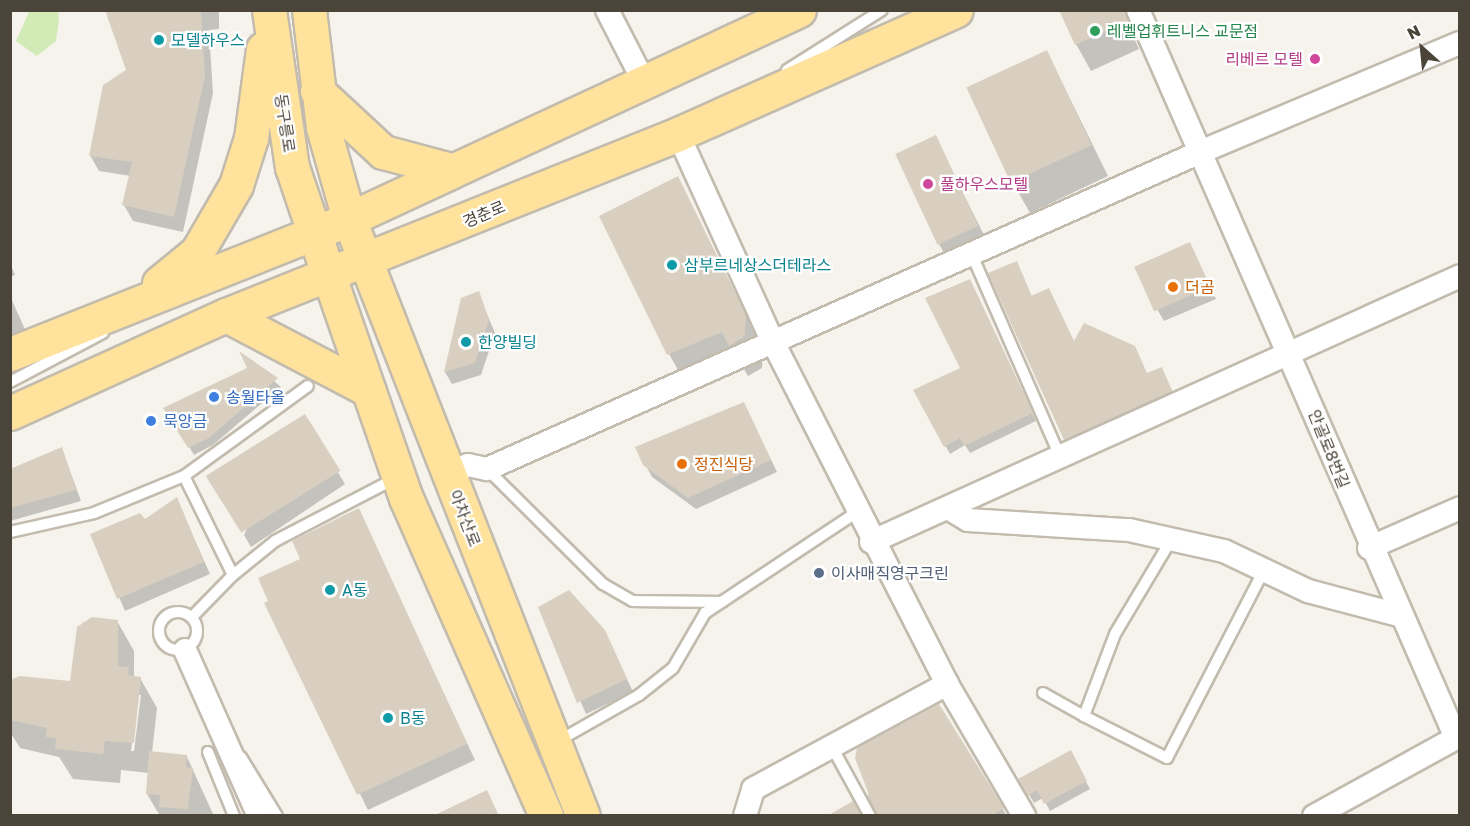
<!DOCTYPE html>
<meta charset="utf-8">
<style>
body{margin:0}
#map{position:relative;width:1470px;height:826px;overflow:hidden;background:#f6f3ec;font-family:"Golos Text","Noto Sans KR",sans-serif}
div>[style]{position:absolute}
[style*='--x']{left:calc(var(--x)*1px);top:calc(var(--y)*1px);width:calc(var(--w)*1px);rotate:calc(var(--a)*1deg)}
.green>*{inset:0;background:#d2eab5}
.shadow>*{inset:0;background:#0003}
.building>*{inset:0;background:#d8cfc1;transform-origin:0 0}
.roads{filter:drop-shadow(2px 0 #c2bbae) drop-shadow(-2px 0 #c2bbae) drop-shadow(0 2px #c2bbae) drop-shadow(0 -2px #c2bbae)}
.lane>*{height:10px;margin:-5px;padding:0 5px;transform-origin:5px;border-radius:5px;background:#fff}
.lane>.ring{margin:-5px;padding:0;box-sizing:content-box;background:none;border:10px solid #fff;border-radius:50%}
.street>*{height:22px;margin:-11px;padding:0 11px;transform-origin:11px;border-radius:11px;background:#fff}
.primary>*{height:33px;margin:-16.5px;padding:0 16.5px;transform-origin:16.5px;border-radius:16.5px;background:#ffe39c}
.dots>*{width:16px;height:16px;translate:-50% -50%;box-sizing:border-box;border:3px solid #fff;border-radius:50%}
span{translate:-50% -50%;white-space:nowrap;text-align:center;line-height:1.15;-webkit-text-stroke:4.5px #fff;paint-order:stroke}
.leisure-label{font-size:16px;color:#27864d}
.left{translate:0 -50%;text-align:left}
.culture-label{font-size:16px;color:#0d838f}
.hotel-label{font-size:16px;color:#b23c85}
.right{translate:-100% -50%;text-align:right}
.street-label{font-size:16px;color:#4b4439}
.food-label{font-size:16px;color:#c56008}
.shop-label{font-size:16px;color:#366cbe}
.service-label{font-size:16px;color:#4e5e75}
.frame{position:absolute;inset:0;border:12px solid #4b4439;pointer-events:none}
.north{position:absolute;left:1392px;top:18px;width:60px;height:60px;-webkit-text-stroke:4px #fff;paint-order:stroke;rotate:333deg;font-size:16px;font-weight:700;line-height:24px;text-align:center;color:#4b4439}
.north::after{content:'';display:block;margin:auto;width:21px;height:27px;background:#4b4439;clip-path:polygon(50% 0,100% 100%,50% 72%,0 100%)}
</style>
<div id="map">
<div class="green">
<div style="clip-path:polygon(30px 10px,58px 11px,59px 19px,56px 41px,37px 56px,16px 41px)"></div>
</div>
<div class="shadow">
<div style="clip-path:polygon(107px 10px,219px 10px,219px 29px,209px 30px,213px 93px,183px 232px,133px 221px,124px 205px,131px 176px,99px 171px,90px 155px,128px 70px)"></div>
<div style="clip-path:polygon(1122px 10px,1139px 49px,1091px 71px,1076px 44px)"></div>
<div style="clip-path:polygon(1047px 52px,1108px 176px,1030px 213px,1013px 183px)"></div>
<div style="clip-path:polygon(935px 137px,993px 253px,954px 271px,939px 244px)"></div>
<div style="clip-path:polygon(677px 178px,763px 348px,762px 368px,748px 376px,740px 362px,687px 386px,669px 354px)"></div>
<div style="clip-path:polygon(1196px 256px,1216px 299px,1164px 321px,1157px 309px)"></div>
<div style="clip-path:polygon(10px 263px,15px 275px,10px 277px)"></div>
<div style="clip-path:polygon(1021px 271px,1032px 297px,1075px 343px,1147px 375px,1162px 369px,1176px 399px,1070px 447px)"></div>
<div style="clip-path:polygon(974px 289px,1036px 421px,970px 453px,965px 445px,950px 454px,915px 390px,962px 369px)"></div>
<div style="clip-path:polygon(478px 293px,495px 333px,481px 375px,452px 384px,445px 372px,463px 299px)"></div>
<div style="clip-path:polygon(10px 296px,28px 336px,10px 344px)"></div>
<div style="clip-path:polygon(243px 355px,281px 387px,213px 445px,194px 455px,166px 408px,249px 369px)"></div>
<div style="clip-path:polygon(304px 416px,345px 484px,251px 547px,244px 535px)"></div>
<div style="clip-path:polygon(750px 416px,777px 472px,696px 509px,652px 477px,645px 464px)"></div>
<div style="clip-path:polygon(62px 449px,81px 501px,10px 521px,10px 471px)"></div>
<div style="clip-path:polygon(177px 500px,210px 574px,125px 611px,92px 535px,144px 521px)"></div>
<div style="clip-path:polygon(358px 510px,475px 760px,368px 810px,266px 604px,302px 560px)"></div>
<div style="clip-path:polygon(540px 608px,611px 644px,633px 692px,586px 714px)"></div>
<div style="clip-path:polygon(evenodd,117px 621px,134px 651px,134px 677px,140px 678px,157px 708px,152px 753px,187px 757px,214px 816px,160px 816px,147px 794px,149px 773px,121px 770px,120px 783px,73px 779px,59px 757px,20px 748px,10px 732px,10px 685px,72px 683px,83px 622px,117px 621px,138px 695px,141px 695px,134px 751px,131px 751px,138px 695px)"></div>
<div style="clip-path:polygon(939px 706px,1007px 816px,876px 816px,868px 795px)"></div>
<div style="clip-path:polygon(1070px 752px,1090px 789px,1050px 811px,1043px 798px,1034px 803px,1020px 779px)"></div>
</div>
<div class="building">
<div style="clip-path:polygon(105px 10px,201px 10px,205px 76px,174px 217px,122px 205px,132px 162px,89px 156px,103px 85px,126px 70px)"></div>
<div style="clip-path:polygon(1059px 10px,1125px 10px,1128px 21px,1075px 45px)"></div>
<div style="left:1047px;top:50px;width:105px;height:89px;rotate:65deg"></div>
<div style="left:936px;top:135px;width:100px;height:45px;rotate:65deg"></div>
<div style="clip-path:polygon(678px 176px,746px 315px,745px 336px,729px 346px,722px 332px,667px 355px,599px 216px)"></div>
<div style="left:1190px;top:242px;width:49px;height:61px;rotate:66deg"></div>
<div style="clip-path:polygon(1017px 261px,1031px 296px,1049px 288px,1074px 341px,1084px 323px,1135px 346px,1147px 373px,1162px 367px,1172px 391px,1064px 440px,988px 273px)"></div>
<div style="clip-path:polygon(970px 279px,1033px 413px,964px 446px,960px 438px,944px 447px,913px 390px,960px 368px,925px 298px)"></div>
<div style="clip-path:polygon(479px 291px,489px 320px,475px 363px,444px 372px,461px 298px)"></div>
<div style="clip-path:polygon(239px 351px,278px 378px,209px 438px,188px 448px,163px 408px,247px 368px)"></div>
<div style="clip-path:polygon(744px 402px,771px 460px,688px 498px,643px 465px,635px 447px)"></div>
<div style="left:305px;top:414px;width:67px;height:117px;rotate:58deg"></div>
<div style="clip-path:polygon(62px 447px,76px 490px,10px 508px,10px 469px)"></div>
<div style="clip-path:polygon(177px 497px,204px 562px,117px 599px,90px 534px,140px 513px,145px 519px)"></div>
<div style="clip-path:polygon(359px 508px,467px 744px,357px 795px,264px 603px,268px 601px,258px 578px,300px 559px,292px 541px)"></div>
<div style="clip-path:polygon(569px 590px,605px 630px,627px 679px,577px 703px,538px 607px)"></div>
<div style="clip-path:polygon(92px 617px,118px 620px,118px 666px,129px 667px,128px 675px,141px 677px,134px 743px,105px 741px,103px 754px,55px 749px,56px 738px,46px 737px,47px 728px,10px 720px,10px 680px,20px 676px,70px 681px,77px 627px)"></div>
<div style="clip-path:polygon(939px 704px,1004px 808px,991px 816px,877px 816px,855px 758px,857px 748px)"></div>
<div style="clip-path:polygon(1071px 750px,1087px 781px,1044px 804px,1037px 790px,1028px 796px,1018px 779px)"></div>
<div style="clip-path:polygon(149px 751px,187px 755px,186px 767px,193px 768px,188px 809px,159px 807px,160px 795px,146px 794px)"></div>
<div style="clip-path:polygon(487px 790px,499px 816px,433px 816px)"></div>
<div style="clip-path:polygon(853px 801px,861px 816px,827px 816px)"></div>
</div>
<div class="roads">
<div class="lane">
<div style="--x:787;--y:70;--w:112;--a:-32.3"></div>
<div style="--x:972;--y:255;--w:219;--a:66.4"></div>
<div style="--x:10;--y:382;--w:105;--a:-27.8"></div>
<div style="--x:487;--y:469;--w:163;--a:44.8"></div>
<div style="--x:603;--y:584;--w:34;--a:30"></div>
<div style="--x:633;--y:601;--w:89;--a:0.6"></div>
<div style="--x:184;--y:476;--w:110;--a:63.7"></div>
<div style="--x:233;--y:575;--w:54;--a:-39"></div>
<div style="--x:275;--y:541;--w:136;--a:-27.5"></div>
<div style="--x:10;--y:532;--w:86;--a:-12.7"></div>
<div style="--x:94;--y:513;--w:97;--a:-22.3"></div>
<div style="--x:184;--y:476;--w:153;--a:-36"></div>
<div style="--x:1171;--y:540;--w:109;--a:120.8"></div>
<div style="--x:1115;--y:634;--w:88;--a:110.7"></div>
<div style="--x:1084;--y:716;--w:93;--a:26.8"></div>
<div style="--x:1167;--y:758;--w:212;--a:-62.7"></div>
<div class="ring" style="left:159px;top:612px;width:28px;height:28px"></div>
<div style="--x:192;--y:617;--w:59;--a:-45.7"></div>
<div style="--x:1043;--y:693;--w:47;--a:29.3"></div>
<div style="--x:558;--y:741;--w:93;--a:-29.6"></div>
<div style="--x:639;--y:695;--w:43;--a:-38.5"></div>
<div style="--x:673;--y:668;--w:64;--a:-59.8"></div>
<div style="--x:705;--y:613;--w:182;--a:-33.6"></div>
<div style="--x:832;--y:747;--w:79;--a:61.2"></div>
<div style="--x:208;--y:752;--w:69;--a:67.9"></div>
<div style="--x:241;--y:757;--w:69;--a:58.6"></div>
</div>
<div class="street">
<div style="--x:607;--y:10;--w:79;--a:62.8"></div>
<div style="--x:1138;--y:10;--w:794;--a:66.4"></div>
<div style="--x:1456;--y:738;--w:162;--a:151.2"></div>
<div style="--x:678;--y:134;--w:229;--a:65.5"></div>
<div style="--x:773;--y:342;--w:384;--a:63"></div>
<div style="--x:447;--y:472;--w:22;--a:-18"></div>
<div style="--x:468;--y:465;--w:19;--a:12"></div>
<div style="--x:487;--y:469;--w:778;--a:-23.96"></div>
<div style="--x:1198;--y:153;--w:284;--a:-22.8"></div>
<div style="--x:948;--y:508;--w:23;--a:31"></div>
<div style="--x:968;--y:520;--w:161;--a:3.6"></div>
<div style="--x:1129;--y:530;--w:97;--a:12.5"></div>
<div style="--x:1224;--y:551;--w:93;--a:25.5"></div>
<div style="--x:1308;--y:591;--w:94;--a:14.8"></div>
<div style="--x:871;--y:542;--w:646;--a:-24.3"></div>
<div style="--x:1369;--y:548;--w:99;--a:-23.7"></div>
<div style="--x:185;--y:650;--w:182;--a:66"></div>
<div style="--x:745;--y:816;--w:28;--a:-73"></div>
<div style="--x:753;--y:789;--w:221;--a:-28.4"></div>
<div style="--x:947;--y:684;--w:153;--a:59.7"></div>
</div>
<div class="primary">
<div style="--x:269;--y:10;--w:159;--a:81.7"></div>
<div style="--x:292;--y:167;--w:115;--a:71.3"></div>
<div style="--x:329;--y:276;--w:235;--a:70.9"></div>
<div style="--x:406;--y:498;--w:347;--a:66.2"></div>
<div style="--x:309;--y:10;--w:118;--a:83.2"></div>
<div style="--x:323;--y:127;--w:96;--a:74.2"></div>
<div style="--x:349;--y:219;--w:641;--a:68.6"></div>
<div style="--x:317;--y:91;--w:90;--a:42.7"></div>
<div style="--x:383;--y:152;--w:70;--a:14.8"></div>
<div style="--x:159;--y:283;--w:49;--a:-39.2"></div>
<div style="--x:197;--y:252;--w:78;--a:-59.8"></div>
<div style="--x:236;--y:185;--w:49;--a:-72.3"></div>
<div style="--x:251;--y:138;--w:90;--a:-82.3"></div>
<div style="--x:226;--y:315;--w:161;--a:27.7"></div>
<div style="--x:10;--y:354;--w:365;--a:-21.7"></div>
<div style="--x:349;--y:219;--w:496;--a:-24.9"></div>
<div style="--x:10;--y:413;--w:237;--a:-24.4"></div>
<div style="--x:226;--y:315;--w:487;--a:-21.8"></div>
<div style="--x:678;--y:134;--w:304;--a:-24"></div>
</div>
</div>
<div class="dots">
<div style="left:1095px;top:31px;background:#2e9e5b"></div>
<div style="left:159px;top:40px;background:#0f9aa8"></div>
<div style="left:1315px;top:59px;background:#d1479c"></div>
<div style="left:928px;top:184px;background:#d1479c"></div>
<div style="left:672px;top:265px;background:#0f9aa8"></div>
<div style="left:1173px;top:287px;background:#e8710a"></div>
<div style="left:466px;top:342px;background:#0f9aa8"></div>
<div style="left:214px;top:397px;background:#3f7fe0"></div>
<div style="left:151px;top:421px;background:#3f7fe0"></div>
<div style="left:682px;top:464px;background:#e8710a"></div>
<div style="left:819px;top:573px;background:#5c6f8a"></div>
<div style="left:330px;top:590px;background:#0f9aa8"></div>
<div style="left:388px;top:718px;background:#0f9aa8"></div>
</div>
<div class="leisure-label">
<span class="left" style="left:1107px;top:31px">레벨업휘트니스 교문점</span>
</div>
<div class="culture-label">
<span class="left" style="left:171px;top:40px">모델하우스</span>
<span class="left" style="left:684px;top:265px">삼부르네상스더테라스</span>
<span class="left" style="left:478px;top:342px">한양빌딩</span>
<span class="left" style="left:342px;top:590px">A동</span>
<span class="left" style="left:400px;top:718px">B동</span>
</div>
<div class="hotel-label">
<span class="right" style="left:1303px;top:59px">리베르 모텔</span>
<span class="left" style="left:940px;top:184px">풀하우스모텔</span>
</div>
<div class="street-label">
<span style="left:285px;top:123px;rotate:81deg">동구릉로</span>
<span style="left:484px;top:214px;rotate:-23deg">경춘로</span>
<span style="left:1329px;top:449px;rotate:68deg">안골로8번길</span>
<span style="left:465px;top:518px;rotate:69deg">아차산로</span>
</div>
<div class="food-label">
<span class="left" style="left:1185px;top:287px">더곰</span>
<span class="left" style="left:694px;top:464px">정진식당</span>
</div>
<div class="shop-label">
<span class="left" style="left:226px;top:397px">송월타올</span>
<span class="left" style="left:163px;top:421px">묵앙금</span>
</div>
<div class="service-label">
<span class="left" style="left:831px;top:573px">이사매직영구크린</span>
</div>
<div class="frame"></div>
<div class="north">N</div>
</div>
